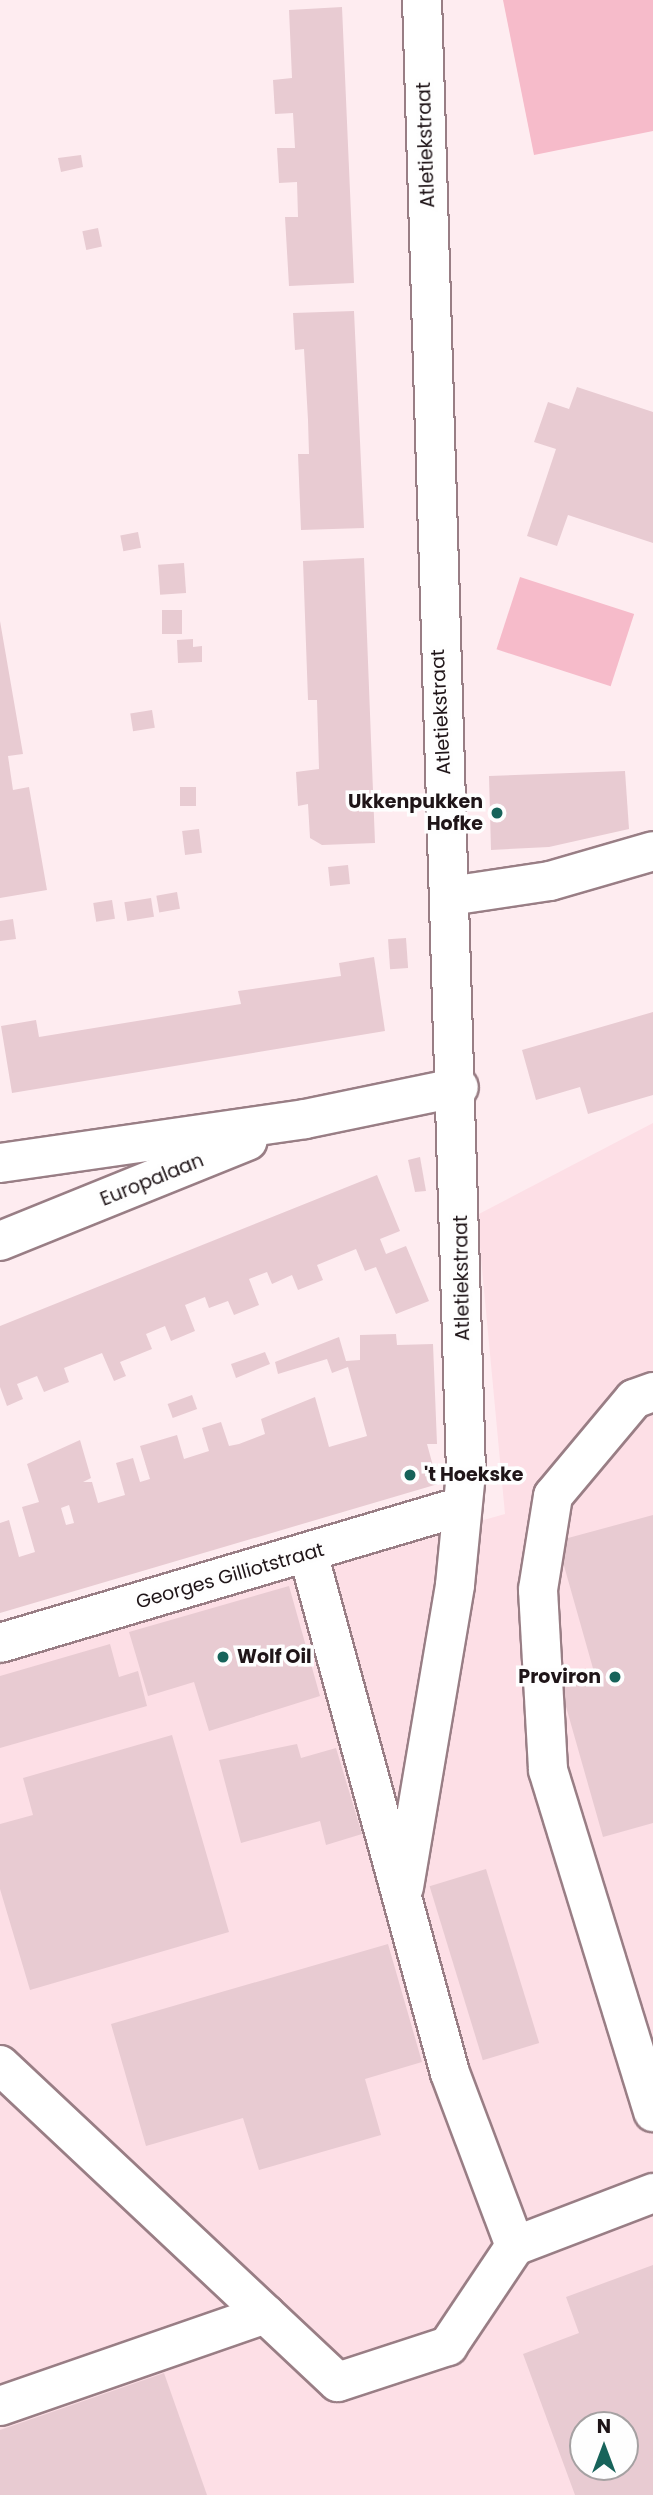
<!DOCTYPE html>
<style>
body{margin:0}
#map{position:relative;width:653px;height:2495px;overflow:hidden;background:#feecf0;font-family:Poppins,sans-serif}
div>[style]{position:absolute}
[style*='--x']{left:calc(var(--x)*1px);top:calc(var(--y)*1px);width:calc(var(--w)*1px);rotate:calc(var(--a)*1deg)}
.built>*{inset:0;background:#fddfe6}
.green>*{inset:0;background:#f6bbca;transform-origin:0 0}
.building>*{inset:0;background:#e8cbd2;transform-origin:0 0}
.roads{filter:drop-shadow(2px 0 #997e85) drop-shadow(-2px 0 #997e85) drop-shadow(0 2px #997e85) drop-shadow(0 -2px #997e85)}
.minor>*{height:38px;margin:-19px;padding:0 19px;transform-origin:19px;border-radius:19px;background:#fff}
.dots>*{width:19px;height:19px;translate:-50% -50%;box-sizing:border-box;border:4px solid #fefefe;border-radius:50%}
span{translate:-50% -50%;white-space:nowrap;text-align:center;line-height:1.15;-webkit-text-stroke:7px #fefefe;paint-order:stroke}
.street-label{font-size:19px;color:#1f1518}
.poi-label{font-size:19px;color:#1f1518;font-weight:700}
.right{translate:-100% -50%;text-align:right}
.left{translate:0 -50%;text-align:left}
.north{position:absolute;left:569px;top:2411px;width:70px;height:70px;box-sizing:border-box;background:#fefefe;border:2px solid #a5a1a2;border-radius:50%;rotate:0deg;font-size:19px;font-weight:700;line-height:28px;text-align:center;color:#1f1518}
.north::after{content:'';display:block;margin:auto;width:24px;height:32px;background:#17635a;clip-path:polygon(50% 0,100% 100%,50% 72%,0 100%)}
</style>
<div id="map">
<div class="built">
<div style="clip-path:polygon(evenodd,653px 1123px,653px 2495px,0 2495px,0 1656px,505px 1514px,477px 1215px,653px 1123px,583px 2425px,625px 2425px,625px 2467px,583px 2467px,583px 2425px)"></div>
</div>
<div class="green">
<div style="clip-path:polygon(503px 0,653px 0,653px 131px,534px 155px)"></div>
<div style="left:520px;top:577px;width:120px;height:76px;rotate:18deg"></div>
</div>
<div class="building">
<div style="clip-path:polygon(342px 7px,354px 283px,289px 286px,285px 217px,298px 217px,297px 182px,279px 183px,277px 148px,295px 148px,293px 113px,275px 114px,273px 80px,292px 78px,289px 10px)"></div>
<div style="clip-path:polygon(81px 155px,83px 167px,61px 172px,58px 158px)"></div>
<div style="left:98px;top:228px;width:19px;height:16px;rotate:78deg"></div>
<div style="clip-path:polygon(354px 311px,364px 528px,301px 530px,298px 454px,309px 454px,308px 420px,304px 349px,295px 350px,293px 313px)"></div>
<div style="clip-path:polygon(577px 387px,653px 412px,653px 543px,568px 515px,557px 546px,527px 536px,556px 449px,534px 442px,548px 402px,569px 409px)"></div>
<div style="left:138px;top:532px;width:16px;height:18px;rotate:79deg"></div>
<div style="clip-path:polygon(364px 558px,375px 843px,322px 845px,310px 838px,308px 804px,298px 806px,296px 772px,319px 769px,317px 700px,308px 700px,303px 561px)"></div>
<div style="left:184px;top:563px;width:30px;height:26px;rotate:86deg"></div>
<div style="left:162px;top:610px;width:20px;height:24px"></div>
<div style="clip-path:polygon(0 621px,23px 754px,8px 756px,13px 790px,29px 787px,47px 890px,0 898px)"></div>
<div style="clip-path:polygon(193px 639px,193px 647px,202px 646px,202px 662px,178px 663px,177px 640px)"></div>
<div style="left:152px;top:710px;width:18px;height:22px;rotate:81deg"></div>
<div style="clip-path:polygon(625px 771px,629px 829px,549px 847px,491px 850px,489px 776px)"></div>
<div style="left:180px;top:787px;width:16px;height:19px"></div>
<div style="left:199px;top:829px;width:24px;height:17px;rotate:83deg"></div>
<div style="left:348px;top:865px;width:19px;height:20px;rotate:84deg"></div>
<div style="left:177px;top:892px;width:17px;height:21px;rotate:80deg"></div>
<div style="left:151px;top:898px;width:19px;height:27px;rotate:81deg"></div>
<div style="left:112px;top:900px;width:19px;height:19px;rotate:81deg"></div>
<div style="clip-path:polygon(13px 919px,16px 939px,0 941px,0 921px)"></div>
<div style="left:406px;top:938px;width:30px;height:18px;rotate:86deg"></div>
<div style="clip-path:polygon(374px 957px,385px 1031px,12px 1093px,1px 1026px,36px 1020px,39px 1037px,241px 1004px,238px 991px,341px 976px,339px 963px)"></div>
<div style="clip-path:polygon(653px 1012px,653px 1095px,588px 1114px,580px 1087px,536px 1100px,522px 1050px)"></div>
<div style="clip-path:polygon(420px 1157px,426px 1191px,415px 1192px,408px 1160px)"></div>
<div style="clip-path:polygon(377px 1175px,400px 1231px,380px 1239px,386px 1254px,406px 1246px,429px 1301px,396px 1314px,376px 1267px,365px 1271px,356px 1249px,317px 1265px,323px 1280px,298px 1290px,292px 1275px,272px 1284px,267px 1272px,249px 1279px,259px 1305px,234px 1315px,228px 1301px,209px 1308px,205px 1297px,185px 1305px,195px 1331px,171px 1341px,165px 1326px,146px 1334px,152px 1349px,120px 1362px,126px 1376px,114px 1381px,102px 1353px,64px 1368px,69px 1382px,44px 1392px,37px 1376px,17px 1384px,23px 1399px,7px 1406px,0 1387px,0 1326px)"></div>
<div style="clip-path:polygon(evenodd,396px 1334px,397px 1345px,433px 1344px,437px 1444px,427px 1444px,438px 1484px,0 1613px,0 1523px,9px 1520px,19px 1557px,35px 1552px,22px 1507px,39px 1502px,27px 1464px,80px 1440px,91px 1478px,83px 1482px,92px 1482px,98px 1503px,125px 1495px,116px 1463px,133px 1458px,140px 1482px,150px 1479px,140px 1446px,177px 1435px,184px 1459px,209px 1451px,202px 1428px,221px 1422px,229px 1446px,239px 1444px,265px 1434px,261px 1419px,315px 1397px,329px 1447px,367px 1436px,348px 1367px,332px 1373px,327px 1359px,278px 1374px,275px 1362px,339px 1337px,346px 1361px,360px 1360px,360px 1335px,396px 1334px,69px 1505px,74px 1523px,66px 1525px,61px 1508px,69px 1505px)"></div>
<div style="clip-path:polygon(265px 1352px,270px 1364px,236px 1378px,231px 1364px)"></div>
<div style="left:192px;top:1395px;width:15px;height:26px;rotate:70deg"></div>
<div style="clip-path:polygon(653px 1515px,653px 1823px,603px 1837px,559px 1682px,594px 1672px,557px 1541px)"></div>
<div style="clip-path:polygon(289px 1586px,320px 1696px,209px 1731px,194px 1682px,148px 1696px,129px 1632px)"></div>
<div style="clip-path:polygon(110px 1644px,119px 1677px,138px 1671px,147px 1706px,0 1748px,0 1676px)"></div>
<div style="clip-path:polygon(172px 1735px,229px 1932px,30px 1990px,0 1889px,0 1824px,33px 1815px,23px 1778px)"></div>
<div style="clip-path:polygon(297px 1744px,301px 1758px,336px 1748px,362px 1834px,326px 1845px,320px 1821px,241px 1843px,219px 1760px)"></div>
<div style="left:486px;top:1869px;width:182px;height:59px;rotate:73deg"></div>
<div style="clip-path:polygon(388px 1944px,422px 2062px,365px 2079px,381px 2135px,259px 2170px,243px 2118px,146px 2146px,111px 2024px)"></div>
<div style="clip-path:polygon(evenodd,653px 2265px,653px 2495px,575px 2495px,523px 2354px,579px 2333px,566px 2297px,653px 2265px,583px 2425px,625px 2425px,625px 2467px,583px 2467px,583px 2425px)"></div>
<div style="clip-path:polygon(164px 2373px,207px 2495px,0 2495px,0 2430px)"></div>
</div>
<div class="roads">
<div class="minor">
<div style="--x:450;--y:896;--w:101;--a:-8.5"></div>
<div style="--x:550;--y:881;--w:107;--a:-16.2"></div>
<div style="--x:0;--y:1163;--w:308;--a:-8.2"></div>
<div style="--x:305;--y:1119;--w:157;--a:-11.7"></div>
<div style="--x:0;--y:1241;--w:267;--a:-22"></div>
<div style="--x:653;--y:1392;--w:20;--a:160"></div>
<div style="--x:634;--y:1399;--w:126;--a:129.9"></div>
<div style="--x:553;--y:1496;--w:95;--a:99.1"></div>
<div style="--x:538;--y:1590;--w:180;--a:86.8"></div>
<div style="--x:548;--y:1770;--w:358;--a:72.9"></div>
<div style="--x:308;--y:1553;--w:539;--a:74.73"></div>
<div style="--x:450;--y:2073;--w:185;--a:69.4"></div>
<div style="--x:515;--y:2246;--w:148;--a:-21"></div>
<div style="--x:0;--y:1643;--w:479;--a:-16.5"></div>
<div style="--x:404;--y:1887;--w:306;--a:-80.4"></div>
<div style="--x:455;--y:1585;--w:114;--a:-84.4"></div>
<div style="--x:466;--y:1472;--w:1473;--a:-91.71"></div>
<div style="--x:0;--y:2065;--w:463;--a:43.2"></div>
<div style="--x:338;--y:2382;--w:116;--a:-18.1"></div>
<div style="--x:448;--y:2346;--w:120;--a:-56.2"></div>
<div style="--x:0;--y:2406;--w:281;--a:-19.1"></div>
</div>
</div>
<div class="dots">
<div style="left:497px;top:813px;background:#17635a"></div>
<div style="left:410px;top:1475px;background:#17635a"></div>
<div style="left:223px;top:1657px;background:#17635a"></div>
<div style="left:615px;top:1677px;background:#17635a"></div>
</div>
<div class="street-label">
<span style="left:426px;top:145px;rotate:-92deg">Atletiekstraat</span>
<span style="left:441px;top:712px;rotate:-93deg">Atletiekstraat</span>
<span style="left:152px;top:1180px;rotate:-22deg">Europalaan</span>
<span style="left:462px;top:1278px;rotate:-91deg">Atletiekstraat</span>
<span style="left:230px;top:1576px;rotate:-16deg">Georges Gilliotstraat</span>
</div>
<div class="poi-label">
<span class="right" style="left:483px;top:813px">Ukkenpukken<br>Hofke</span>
<span class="left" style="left:424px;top:1475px">'t Hoekske</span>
<span class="left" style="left:237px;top:1657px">Wolf Oil</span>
<span class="right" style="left:601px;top:1677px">Proviron</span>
</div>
<div class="north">N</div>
</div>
